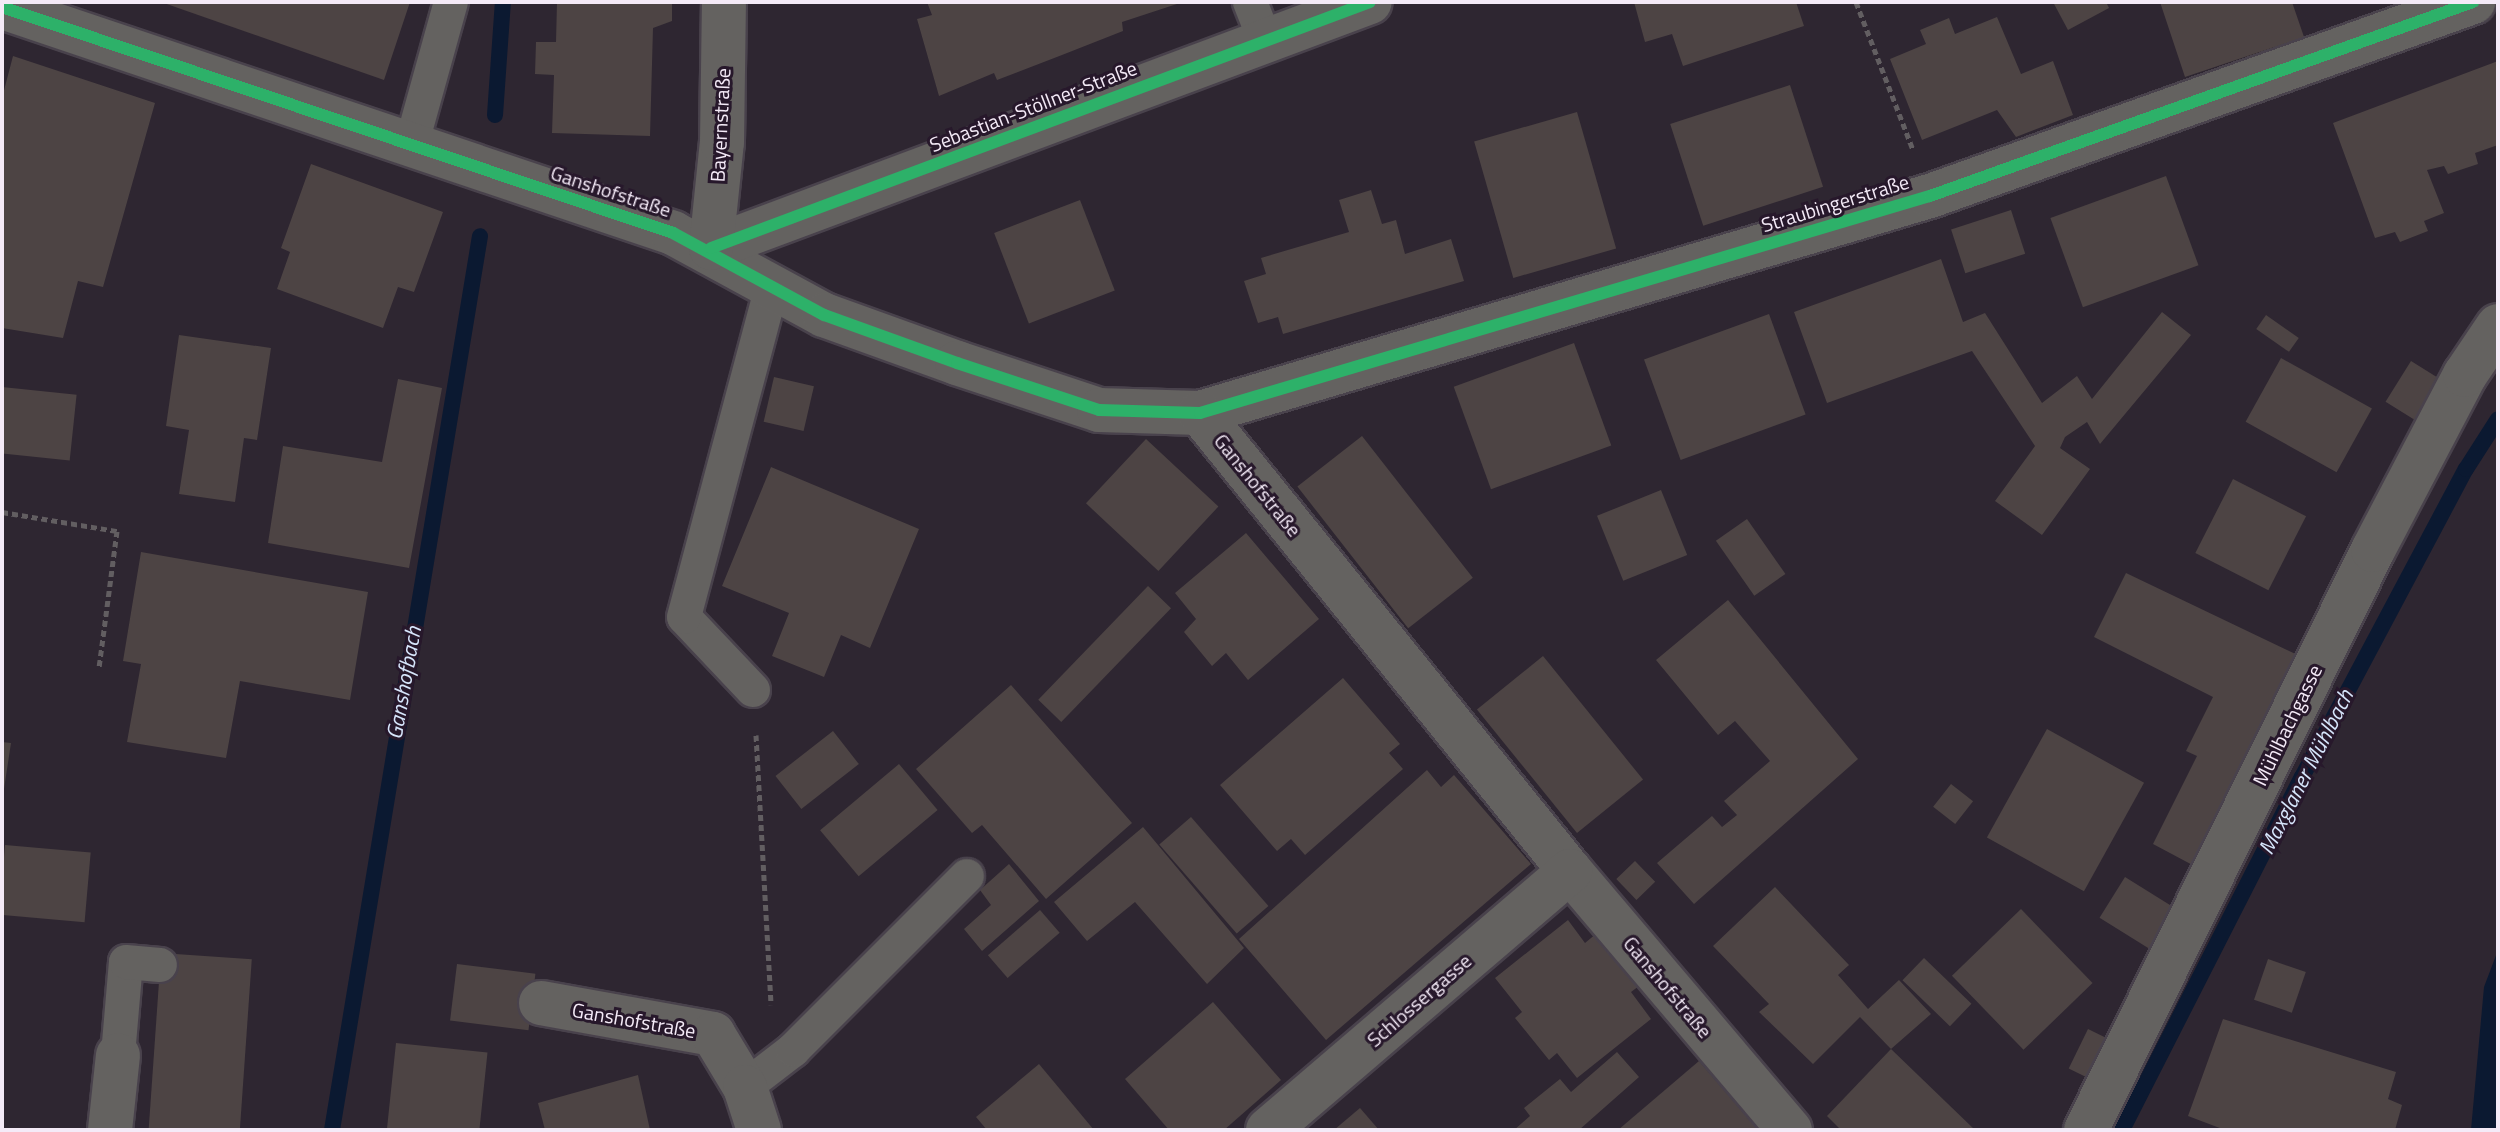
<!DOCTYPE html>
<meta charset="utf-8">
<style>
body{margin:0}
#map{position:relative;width:2500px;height:1132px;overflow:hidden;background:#2e2631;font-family:"Titillium Web",sans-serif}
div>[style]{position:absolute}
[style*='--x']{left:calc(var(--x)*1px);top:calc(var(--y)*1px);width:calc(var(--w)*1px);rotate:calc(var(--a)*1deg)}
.water>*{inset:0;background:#0b1931}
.stream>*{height:16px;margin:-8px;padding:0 8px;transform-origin:8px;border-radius:8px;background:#0b1931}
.building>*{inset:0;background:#4d4444;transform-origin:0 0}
.path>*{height:5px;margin-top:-2.5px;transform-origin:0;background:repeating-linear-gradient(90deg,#625e61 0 6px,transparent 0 10px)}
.roads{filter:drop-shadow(2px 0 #49424c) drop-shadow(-2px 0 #49424c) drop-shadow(0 2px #49424c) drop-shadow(0 -2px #49424c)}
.lane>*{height:34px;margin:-17px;padding:0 17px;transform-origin:17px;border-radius:17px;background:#646260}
.street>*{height:44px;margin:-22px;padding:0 22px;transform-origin:22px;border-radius:22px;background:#646260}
.cycleway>*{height:12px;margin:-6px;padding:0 6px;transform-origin:6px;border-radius:6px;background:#2db169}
span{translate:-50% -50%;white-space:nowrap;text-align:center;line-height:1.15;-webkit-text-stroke:6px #27182b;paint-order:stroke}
.street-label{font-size:20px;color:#f4eaf7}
.water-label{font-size:22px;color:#d7e6fc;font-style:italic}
.frame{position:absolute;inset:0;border:4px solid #f4eaf7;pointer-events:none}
</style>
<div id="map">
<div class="water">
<div style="clip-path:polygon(2498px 950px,2498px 1130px,2471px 1130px,2484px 987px)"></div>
</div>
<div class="stream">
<div style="--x:495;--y:115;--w:113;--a:-86"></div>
<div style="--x:332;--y:1130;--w:906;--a:-80.6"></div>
<div style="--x:2122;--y:1130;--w:396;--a:-63"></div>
<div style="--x:2302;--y:777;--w:349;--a:-62"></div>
<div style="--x:2466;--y:469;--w:59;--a:-57.4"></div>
</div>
<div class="building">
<div style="clip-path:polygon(161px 2px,410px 2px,384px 80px)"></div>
<div style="clip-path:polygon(557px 2px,672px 2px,672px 21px,653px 28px,650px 136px,552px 133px,554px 75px,535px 74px,536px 42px,556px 42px)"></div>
<div style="clip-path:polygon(927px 2px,1180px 2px,1180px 3px,1122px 22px,1123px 31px,1062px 55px,997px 80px,994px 73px,939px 96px,917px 19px,932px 15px)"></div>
<div style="clip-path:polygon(1634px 2px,1796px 2px,1804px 26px,1683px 66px,1672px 34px,1645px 42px)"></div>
<div style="clip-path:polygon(2053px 2px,2106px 2px,2109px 8px,2068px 30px)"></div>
<div style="clip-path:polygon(2160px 2px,2292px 2px,2304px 37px,2185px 77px)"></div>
<div style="clip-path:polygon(1997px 17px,2021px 74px,2053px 61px,2073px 115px,2016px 137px,1997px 110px,1922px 140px,1890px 59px,1926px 44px,1920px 30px,1949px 18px,1955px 34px)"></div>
<div style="clip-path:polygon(13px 56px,155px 103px,103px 287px,78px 281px,63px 338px,2px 328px,2px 98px)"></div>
<div style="clip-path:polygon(2498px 61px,2498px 145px,2475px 153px,2478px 164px,2448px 174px,2444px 166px,2427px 170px,2444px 213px,2424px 221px,2428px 231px,2400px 242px,2395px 232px,2375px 238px,2333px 123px)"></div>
<div style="left:1790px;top:85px;width:107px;height:126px;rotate:72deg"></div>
<div style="left:1577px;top:112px;width:142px;height:107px;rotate:74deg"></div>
<div style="clip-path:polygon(311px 164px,443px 212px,414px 292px,398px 287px,383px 328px,277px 289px,290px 252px,281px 248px)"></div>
<div style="left:2166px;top:176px;width:95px;height:123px;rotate:70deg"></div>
<div style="clip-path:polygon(1371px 190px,1382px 224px,1396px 220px,1405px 254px,1451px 239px,1464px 281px,1283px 334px,1278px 317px,1258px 323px,1244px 281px,1266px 274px,1261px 258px,1349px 232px,1339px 200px)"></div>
<div style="left:1080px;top:200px;width:97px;height:92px;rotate:69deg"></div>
<div style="left:2011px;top:210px;width:46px;height:63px;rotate:72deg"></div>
<div style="clip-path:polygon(1941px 259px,1963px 322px,1985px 313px,2042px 403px,2077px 376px,2092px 399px,2162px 312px,2191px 335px,2100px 444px,2087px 422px,2065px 437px,2060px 448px,2090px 469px,2042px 535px,1995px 501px,2035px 446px,1972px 351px,1827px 403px,1794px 312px)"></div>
<div style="left:1769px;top:314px;width:107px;height:133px;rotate:70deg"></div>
<div style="left:2266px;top:315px;width:40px;height:17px;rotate:35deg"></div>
<div style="clip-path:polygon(179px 335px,271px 348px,257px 440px,244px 438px,235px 502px,179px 494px,189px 430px,166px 426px)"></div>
<div style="left:1574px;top:343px;width:109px;height:128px;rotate:70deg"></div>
<div style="left:2281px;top:358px;width:104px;height:73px;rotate:29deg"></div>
<div style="left:2411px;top:361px;width:44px;height:48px;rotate:32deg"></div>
<div style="left:774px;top:377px;width:41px;height:46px;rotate:13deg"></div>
<div style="clip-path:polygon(398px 379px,442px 388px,409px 568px,268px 543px,283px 446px,382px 462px)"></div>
<div style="left:2px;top:387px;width:75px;height:66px;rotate:6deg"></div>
<div style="left:1362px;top:436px;width:180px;height:82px;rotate:52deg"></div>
<div style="left:1146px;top:439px;width:99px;height:88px;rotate:43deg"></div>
<div style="clip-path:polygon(771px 467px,919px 529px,870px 648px,841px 635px,824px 677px,772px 656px,789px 613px,722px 586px)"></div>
<div style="left:2233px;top:479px;width:82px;height:83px;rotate:27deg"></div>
<div style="left:1661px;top:490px;width:70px;height:69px;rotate:68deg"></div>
<div style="left:1747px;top:519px;width:67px;height:38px;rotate:55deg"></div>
<div style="clip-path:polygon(1246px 533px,1319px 619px,1248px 680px,1226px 653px,1212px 666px,1184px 632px,1196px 619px,1175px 593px)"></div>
<div style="clip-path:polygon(141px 552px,368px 592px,350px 700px,240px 681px,226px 758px,127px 742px,141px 664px,123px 661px)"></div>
<div style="clip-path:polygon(2126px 573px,2306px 659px,2200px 869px,2153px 844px,2197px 756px,2186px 751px,2213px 697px,2094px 637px)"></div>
<div style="left:1148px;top:586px;width:32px;height:158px;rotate:44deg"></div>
<div style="clip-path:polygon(1728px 600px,1858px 759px,1694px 904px,1657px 863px,1712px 816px,1722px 827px,1737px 815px,1724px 801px,1770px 761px,1735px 721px,1718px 735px,1656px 660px)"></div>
<div style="left:1543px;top:656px;width:159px;height:85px;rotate:51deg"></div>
<div style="clip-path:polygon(1343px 678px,1400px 744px,1389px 753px,1403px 769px,1305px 855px,1291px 839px,1277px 851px,1220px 785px)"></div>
<div style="clip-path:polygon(1011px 685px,1132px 823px,1046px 899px,982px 825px,972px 833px,916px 769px)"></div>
<div style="left:2047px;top:729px;width:111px;height:124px;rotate:29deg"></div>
<div style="left:833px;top:731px;width:42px;height:73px;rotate:52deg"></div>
<div style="clip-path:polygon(2px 742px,11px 743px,4px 789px,2px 789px)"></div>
<div style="left:899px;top:764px;width:60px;height:103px;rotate:50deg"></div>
<div style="clip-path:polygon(1427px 770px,1441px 787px,1454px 775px,1531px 864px,1326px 1040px,1239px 939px)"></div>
<div style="left:1951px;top:784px;width:28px;height:29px;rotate:38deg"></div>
<div style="left:1191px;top:817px;width:118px;height:42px;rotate:49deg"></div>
<div style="clip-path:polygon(1143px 827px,1244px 948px,1207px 984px,1135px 902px,1087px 941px,1054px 902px)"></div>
<div style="left:5px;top:845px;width:86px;height:70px;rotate:5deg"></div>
<div style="left:1635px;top:861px;width:29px;height:26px;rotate:46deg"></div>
<div style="clip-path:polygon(1009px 864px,1039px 901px,982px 951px,964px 929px,991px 905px,980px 890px)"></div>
<div style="left:2125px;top:877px;width:62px;height:48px;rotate:32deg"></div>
<div style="clip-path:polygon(1775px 887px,1849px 965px,1838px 975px,1868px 1009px,1899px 980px,1931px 1014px,1891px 1049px,1860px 1017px,1813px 1064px,1759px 1012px,1769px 1004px,1713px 946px)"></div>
<div style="left:2021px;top:909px;width:103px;height:96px;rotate:46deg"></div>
<div style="left:1040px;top:910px;width:30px;height:69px;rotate:49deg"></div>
<div style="clip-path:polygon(1568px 920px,1585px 943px,1597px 933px,1639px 986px,1631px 992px,1651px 1019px,1577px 1078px,1557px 1053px,1549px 1060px,1515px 1018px,1522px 1012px,1495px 978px)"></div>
<div style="left:161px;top:953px;width:91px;height:178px;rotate:4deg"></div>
<div style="left:1924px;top:958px;width:66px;height:31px;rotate:44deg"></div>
<div style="left:2268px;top:959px;width:40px;height:43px;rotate:19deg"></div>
<div style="left:457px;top:964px;width:79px;height:57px;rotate:7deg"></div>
<div style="clip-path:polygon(1213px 1002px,1281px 1080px,1224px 1130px,1169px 1130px,1125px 1079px)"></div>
<div style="clip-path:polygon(2223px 1019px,2396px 1072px,2388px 1099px,2402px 1105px,2395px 1130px,2225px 1130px,2188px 1116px)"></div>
<div style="left:2088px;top:1029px;width:25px;height:44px;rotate:26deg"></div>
<div style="left:396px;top:1043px;width:92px;height:87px;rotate:6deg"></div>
<div style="clip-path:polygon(1891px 1049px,1975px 1130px,1841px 1130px,1827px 1116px)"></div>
<div style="clip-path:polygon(1617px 1052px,1639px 1077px,1579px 1130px,1514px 1130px,1530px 1116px,1524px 1108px,1560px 1079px,1571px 1092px)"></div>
<div style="clip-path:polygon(1699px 1061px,1758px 1130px,1618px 1130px)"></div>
<div style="clip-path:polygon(1039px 1064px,1094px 1130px,987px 1130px,976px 1117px)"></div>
<div style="clip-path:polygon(638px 1075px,650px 1130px,545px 1130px,538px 1103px)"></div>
<div style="clip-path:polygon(1360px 1108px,1379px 1130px,1334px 1130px)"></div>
</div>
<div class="path">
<div style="--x:1856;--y:2;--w:159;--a:68.9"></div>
<div style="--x:2;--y:512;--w:117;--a:9.4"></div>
<div style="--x:117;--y:531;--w:137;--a:97.5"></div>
<div style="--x:756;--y:735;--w:270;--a:86.8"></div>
</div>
<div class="roads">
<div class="lane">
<div style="--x:1250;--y:2;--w:41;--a:68.5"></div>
<div style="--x:411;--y:146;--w:149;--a:-74.5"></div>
<div style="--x:753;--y:690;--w:100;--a:-133.4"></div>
<div style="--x:684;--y:617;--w:342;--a:-75.1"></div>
<div style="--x:118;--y:1055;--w:93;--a:-85.1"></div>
<div style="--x:126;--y:962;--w:34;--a:5"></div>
<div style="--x:745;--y:1087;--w:61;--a:-37.6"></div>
<div style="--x:793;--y:1050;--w:246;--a:-45"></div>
</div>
<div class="street">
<div style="--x:2;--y:7;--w:708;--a:18.61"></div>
<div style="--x:673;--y:233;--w:172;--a:28.5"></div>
<div style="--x:824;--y:315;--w:141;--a:19.8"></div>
<div style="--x:957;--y:363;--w:150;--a:18.3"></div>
<div style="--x:1099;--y:410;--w:101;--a:1.7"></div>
<div style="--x:1200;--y:413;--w:762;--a:-16.56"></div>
<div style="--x:1930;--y:196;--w:577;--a:-19.66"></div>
<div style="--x:711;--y:248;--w:703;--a:-20.47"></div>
<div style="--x:711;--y:248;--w:107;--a:-84.1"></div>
<div style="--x:722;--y:142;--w:140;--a:-89.2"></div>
<div style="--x:1200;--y:413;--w:589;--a:51.07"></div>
<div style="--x:1570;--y:871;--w:340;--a:49.7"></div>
<div style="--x:541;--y:1003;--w:175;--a:10.2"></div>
<div style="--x:713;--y:1034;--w:62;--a:58.9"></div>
<div style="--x:745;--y:1087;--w:45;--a:72"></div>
<div style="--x:110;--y:1130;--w:75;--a:-83.9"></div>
<div style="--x:1268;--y:1130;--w:398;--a:-40.6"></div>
<div style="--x:2086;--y:1130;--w:647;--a:-63.67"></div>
<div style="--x:2373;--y:550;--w:198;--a:-62.3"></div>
<div style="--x:2465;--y:375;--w:59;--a:-56"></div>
</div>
</div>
<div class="cycleway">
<div style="--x:2;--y:7;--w:708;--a:18.61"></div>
<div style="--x:673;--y:233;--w:172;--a:28.5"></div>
<div style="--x:824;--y:315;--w:141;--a:19.8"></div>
<div style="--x:957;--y:363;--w:150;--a:18.3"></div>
<div style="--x:1099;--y:410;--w:101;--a:1.7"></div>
<div style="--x:1200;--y:413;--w:762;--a:-16.56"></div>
<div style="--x:1930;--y:196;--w:577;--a:-19.66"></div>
<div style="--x:711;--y:248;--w:703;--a:-20.47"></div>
</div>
<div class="street-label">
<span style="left:1033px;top:106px;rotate:-21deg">Sebastian-Stöllner-Straße</span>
<span style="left:720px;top:125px;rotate:-87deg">Bayernstraße</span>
<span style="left:611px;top:191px;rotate:18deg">Ganshofstraße</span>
<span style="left:1835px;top:203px;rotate:-17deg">Straubingerstraße</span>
<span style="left:1258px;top:485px;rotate:51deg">Ganshofstraße</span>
<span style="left:2287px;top:725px;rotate:-64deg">Mühlbachgasse</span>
<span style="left:1668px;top:987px;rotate:50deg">Ganshofstraße</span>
<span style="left:1419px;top:1000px;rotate:-41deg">Schlossergasse</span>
<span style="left:634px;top:1020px;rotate:10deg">Ganshofstraße</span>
</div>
<div class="water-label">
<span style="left:404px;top:683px;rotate:-80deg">Ganshofbach</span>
<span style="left:2306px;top:772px;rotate:-63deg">Maxglaner Mühlbach</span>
</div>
<div class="frame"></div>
</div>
